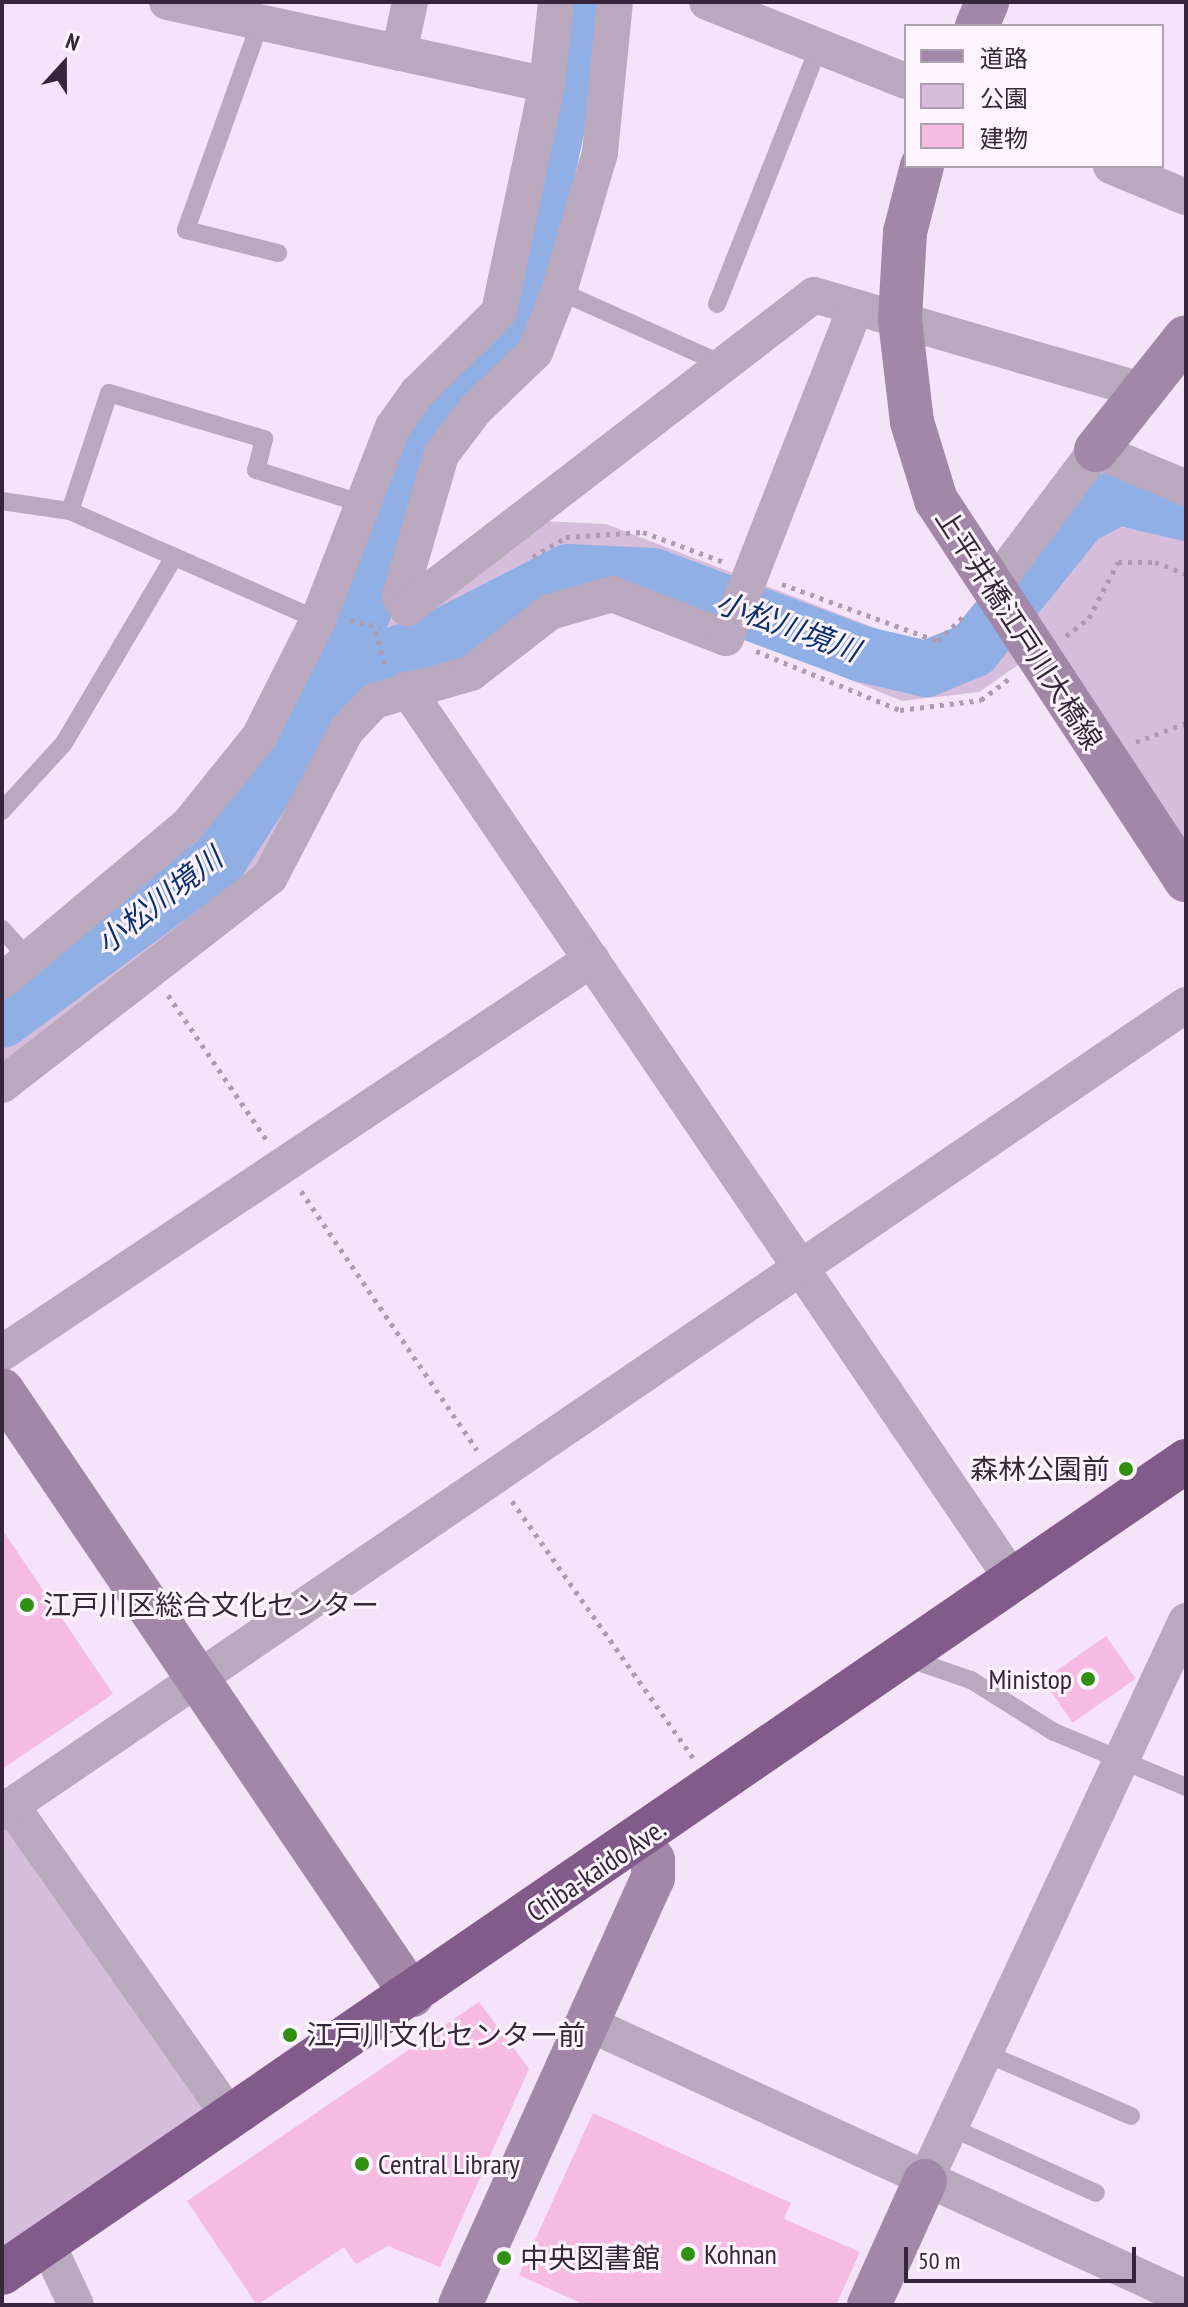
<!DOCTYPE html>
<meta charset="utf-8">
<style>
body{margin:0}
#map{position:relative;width:1188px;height:2307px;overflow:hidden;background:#f5e3f9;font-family:"PT Sans Narrow","Noto Sans JP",sans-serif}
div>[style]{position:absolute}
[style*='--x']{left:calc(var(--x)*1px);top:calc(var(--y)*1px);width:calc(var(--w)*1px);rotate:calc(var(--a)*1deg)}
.green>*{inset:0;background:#d7bddc}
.river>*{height:56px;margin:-28px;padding:0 28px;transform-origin:28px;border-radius:28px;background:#90b0e5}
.building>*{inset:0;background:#f6bbe1;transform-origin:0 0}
.path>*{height:5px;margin-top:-2.5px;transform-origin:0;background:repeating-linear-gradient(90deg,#ad9cb1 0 4px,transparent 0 10px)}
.lane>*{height:18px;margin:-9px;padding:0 9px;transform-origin:9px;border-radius:9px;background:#baa8be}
.street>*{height:36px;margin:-18px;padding:0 18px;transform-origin:18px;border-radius:18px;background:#baa8be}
.secondary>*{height:44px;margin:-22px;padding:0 22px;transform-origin:22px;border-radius:22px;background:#a287a8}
.highway>*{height:44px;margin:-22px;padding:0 22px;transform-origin:22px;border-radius:22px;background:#815b8a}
.dots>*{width:22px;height:22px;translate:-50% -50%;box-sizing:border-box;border:4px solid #fdf4ff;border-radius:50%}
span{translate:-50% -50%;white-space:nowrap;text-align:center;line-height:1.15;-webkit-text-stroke:6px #fdf4ff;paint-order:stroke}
.street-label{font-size:28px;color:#37263b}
.poi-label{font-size:28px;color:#37263b}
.right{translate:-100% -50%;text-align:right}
.left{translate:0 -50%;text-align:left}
.water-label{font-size:30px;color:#0c326f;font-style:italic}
.frame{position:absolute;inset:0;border:4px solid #37263b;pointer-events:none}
.legend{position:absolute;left:904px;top:24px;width:260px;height:144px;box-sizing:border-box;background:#fdf4ff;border:2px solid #aea2b1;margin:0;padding:10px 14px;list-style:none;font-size:24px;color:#37263b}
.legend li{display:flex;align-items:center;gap:16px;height:40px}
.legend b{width:40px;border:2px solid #aea2b1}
.north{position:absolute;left:24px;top:24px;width:80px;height:80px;-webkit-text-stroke:6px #fdf4ff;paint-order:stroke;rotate:21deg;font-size:22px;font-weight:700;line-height:32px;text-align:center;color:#37263b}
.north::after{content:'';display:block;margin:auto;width:28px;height:36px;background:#37263b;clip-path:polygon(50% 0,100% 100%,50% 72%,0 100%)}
.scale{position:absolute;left:904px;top:2247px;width:232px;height:36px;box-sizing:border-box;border:4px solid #37263b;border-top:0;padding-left:10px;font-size:24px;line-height:28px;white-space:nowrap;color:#37263b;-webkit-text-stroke:6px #fdf4ff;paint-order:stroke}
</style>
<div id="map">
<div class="green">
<div style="clip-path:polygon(401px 431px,424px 471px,387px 610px,415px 618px,542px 521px,606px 524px,937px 652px,989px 610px,1099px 459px,1186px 493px,1186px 534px,1124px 523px,1121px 527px,1186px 538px,1186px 871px,1037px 652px,979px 692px,902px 701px,628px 588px,466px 659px,415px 669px,348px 707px,265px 871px,2px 1074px,2px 988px,206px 825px)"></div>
<div style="clip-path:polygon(2px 1822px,216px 2113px,2px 2258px)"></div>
</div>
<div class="river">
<div style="--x:339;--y:674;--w:98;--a:-19"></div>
<div style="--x:432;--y:642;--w:153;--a:-27.2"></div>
<div style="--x:568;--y:572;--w:85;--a:2.7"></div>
<div style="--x:653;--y:576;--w:223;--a:20.5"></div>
<div style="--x:862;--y:654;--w:66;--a:13.2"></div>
<div style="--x:926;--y:669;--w:51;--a:-22"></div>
<div style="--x:973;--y:650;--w:171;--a:-51.2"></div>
<div style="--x:1080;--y:517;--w:43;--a:-27.8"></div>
<div style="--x:1118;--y:497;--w:70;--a:13.2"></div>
<div style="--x:2;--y:1020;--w:270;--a:-36.4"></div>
<div style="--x:219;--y:860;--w:221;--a:-57.2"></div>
<div style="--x:339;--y:674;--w:105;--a:-68.8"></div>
<div style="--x:377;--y:576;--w:116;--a:-75.5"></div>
<div style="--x:406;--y:464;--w:106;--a:-47.3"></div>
<div style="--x:478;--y:386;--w:66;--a:-58"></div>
<div style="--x:513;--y:330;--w:336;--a:-77.8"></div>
</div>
<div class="building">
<div style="clip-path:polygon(2px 1529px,113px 1694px,2px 1769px)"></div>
<div style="left:1106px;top:1636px;width:52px;height:77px;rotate:55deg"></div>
<div style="clip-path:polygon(479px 2002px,529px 2069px,440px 2267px,388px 2246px,356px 2264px,344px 2247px,257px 2305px,187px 2201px)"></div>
<div style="clip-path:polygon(593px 2113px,791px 2203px,784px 2219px,860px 2252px,836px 2305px,585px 2305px,519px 2275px)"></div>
</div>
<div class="path">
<div style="--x:533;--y:557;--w:39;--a:-31"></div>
<div style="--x:566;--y:537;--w:77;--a:-3.7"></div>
<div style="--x:643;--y:532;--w:86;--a:20.3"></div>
<div style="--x:782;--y:584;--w:166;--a:20.1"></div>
<div style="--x:938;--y:641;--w:39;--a:-44"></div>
<div style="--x:350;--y:620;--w:32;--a:13"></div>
<div style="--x:375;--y:631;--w:37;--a:73"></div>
<div style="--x:1066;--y:636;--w:29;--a:-38"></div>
<div style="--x:1089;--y:618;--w:63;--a:-62.6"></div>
<div style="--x:1118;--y:562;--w:37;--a:0"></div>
<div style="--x:1155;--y:562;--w:33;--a:21"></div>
<div style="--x:756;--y:651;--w:156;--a:22.3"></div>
<div style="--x:900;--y:710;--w:82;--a:-7"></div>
<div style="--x:981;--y:700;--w:36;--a:-37"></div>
<div style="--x:1136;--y:742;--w:53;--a:-20.8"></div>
<div style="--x:168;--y:995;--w:174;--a:55.8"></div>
<div style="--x:301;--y:1191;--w:313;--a:55.8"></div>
<div style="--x:512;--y:1501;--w:314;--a:54.8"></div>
</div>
<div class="lane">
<div style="--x:260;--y:23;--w:220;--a:109.7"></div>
<div style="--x:186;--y:230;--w:95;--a:14"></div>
<div style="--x:559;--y:291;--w:176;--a:24.1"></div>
<div style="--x:717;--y:304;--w:277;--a:-68.4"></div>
<div style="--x:2;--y:501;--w:69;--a:8.4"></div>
<div style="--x:70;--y:511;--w:271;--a:23.7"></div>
<div style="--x:70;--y:511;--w:124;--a:-71.7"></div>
<div style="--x:109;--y:393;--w:162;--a:16.5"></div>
<div style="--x:264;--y:439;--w:32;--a:104"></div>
<div style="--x:256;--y:470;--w:112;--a:17.6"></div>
<div style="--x:2;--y:811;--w:92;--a:-47.6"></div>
<div style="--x:64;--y:743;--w:216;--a:-59.4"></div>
<div style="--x:2;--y:929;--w:42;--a:47.9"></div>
<div style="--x:907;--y:1658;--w:68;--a:19"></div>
<div style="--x:971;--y:1680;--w:98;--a:32.1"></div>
<div style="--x:1054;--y:1732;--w:143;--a:22.6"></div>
<div style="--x:985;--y:2053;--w:159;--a:23.3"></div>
<div style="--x:950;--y:2127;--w:160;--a:24.3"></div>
</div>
<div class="street">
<div style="--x:167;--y:2;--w:389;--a:12.3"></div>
<div style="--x:615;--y:2;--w:152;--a:95.7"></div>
<div style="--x:600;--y:153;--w:144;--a:106.5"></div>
<div style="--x:559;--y:291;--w:66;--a:111.5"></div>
<div style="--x:535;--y:352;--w:83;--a:136"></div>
<div style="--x:475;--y:410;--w:56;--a:127.1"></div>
<div style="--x:441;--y:455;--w:147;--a:106.2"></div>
<div style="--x:400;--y:596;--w:14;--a:60"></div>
<div style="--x:407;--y:608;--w:513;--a:-37.56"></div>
<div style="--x:814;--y:295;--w:341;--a:16.2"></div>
<div style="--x:707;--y:2;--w:214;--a:21.7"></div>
<div style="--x:399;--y:53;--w:52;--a:-77.8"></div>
<div style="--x:1111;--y:166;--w:81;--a:22.5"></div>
<div style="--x:991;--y:590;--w:175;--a:-53.1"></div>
<div style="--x:1096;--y:450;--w:98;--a:22.9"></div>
<div style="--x:407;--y:689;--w:1078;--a:55.78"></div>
<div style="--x:2;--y:981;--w:243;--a:-40"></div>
<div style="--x:188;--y:825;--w:113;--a:-51.1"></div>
<div style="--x:259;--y:737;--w:131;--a:-63.2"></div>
<div style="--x:318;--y:620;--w:207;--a:-68.8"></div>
<div style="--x:393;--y:427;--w:42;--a:-54.8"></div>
<div style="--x:417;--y:393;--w:115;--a:-44.6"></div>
<div style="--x:499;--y:312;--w:232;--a:-78.1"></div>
<div style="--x:547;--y:85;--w:83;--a:-83.8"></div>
<div style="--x:2;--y:1085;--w:339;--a:-37.8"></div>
<div style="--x:270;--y:877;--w:165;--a:-62.5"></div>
<div style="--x:346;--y:731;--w:41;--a:-47"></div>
<div style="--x:374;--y:701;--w:101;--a:-16.1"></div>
<div style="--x:471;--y:673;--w:100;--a:-37.7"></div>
<div style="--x:550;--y:612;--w:65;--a:-16.2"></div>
<div style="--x:612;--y:594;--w:122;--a:21.1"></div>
<div style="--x:726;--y:638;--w:354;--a:-68.6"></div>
<div style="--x:2;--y:1353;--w:709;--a:-33.73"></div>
<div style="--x:11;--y:1805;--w:383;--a:54.9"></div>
<div style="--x:2;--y:1812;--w:1433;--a:-34.28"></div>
<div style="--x:587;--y:2023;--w:659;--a:24.66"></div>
<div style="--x:925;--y:2181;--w:618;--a:-65.01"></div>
<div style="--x:47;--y:2243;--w:68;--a:64.9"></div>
</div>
<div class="secondary">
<div style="--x:977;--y:26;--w:26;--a:-67"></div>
<div style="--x:922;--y:166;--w:68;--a:104.4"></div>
<div style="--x:905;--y:232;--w:88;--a:93.3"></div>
<div style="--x:900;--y:320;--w:103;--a:83.3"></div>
<div style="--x:912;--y:422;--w:82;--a:72.9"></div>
<div style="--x:936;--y:500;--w:455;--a:56.7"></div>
<div style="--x:1096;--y:450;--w:144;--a:-51.5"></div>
<div style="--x:2;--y:1390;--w:731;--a:55.88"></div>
<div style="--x:460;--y:2305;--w:469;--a:-65.7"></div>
<div style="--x:653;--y:1878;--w:18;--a:-90"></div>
<div style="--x:653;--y:1860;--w:24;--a:-128"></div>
<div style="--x:869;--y:2305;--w:136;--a:-65.7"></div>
</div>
<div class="highway">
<div style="--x:2;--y:2273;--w:1436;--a:-34.44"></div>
</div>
<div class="dots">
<div style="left:1126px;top:1469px;background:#2f910f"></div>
<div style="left:27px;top:1605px;background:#2f910f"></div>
<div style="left:1088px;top:1679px;background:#2f910f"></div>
<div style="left:290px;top:2035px;background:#2f910f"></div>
<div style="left:362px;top:2164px;background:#2f910f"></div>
<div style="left:688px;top:2254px;background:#2f910f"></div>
<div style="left:504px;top:2258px;background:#2f910f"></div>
</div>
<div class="street-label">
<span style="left:1019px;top:629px;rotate:57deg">上平井橋江戸川大橋線</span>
<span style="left:596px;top:1870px;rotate:-34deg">Chiba-kaido Ave.</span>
</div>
<div class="poi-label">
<span class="right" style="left:1110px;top:1469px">森林公園前</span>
<span class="left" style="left:43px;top:1605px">江戸川区総合文化センター</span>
<span class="right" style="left:1072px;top:1679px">Ministop</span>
<span class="left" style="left:306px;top:2035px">江戸川文化センター前</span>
<span class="left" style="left:378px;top:2164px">Central Library</span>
<span class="left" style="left:704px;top:2254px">Kohnan</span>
<span class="left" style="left:520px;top:2258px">中央図書館</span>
</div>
<div class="water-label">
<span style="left:788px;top:626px;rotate:20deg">小松川境川</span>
<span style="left:159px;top:900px;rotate:-38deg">小松川境川</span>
</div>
<div class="frame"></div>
<ul class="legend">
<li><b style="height:10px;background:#a287a8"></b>道路</li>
<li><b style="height:22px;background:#d7bddc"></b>公園</li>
<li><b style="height:22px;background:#f6bbe1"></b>建物</li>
</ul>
<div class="north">N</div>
<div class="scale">50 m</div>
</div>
